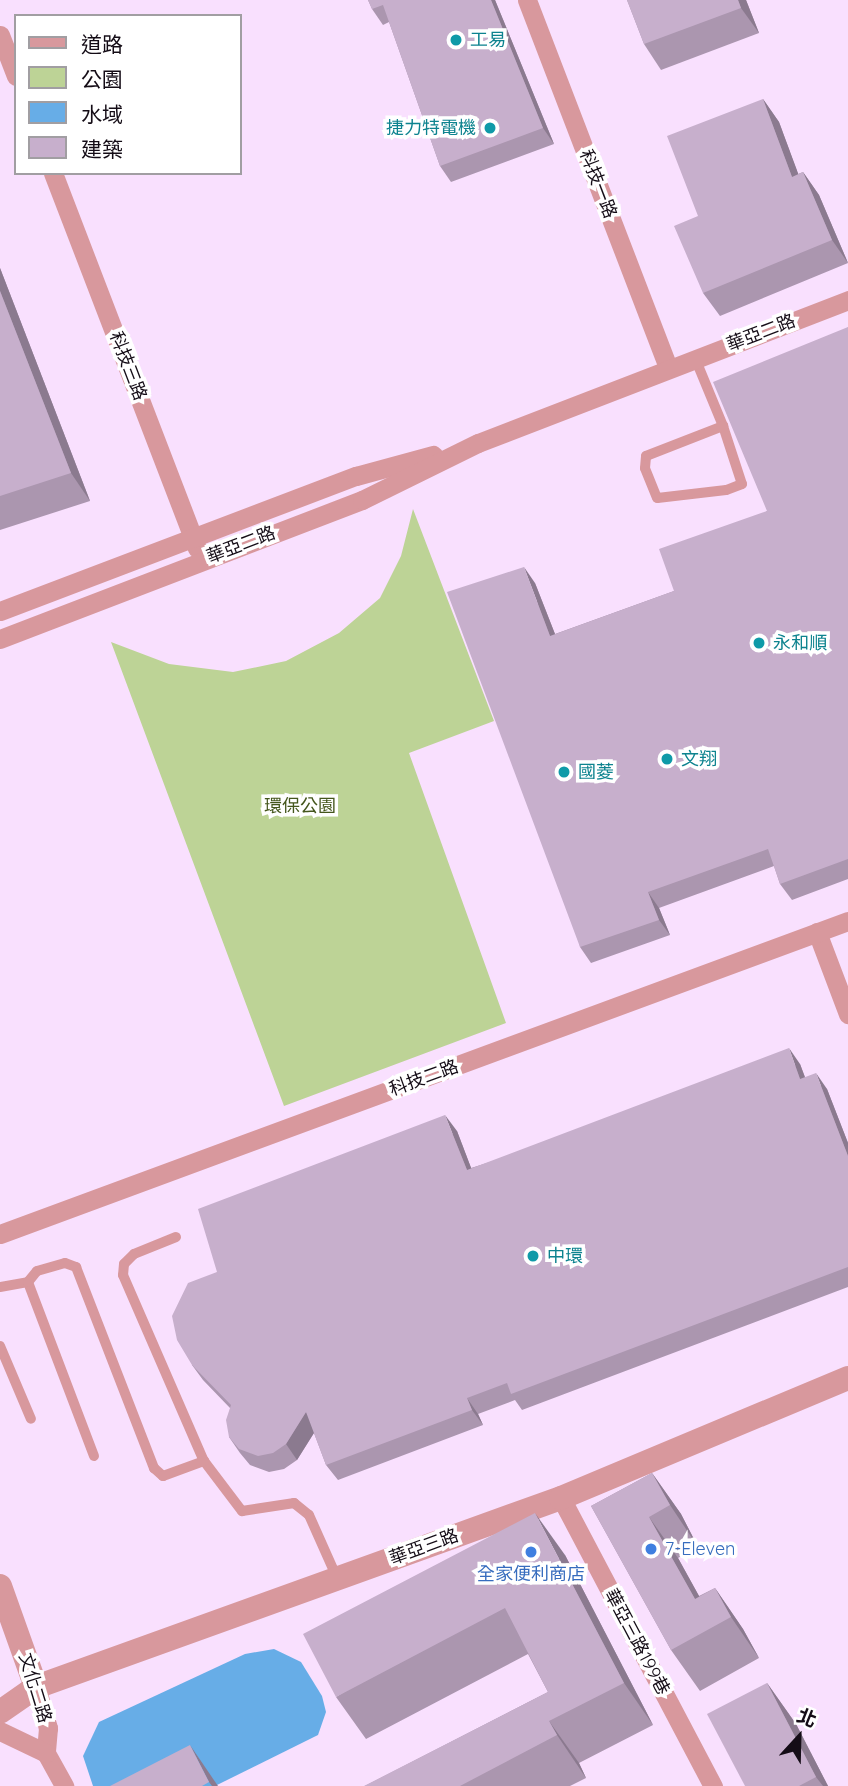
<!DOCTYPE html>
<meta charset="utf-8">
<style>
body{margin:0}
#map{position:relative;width:848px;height:1786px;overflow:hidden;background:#f9e0fe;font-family:Quicksand,"Noto Sans TC",sans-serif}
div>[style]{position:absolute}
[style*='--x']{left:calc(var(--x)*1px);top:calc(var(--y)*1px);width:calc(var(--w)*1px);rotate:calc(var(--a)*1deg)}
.green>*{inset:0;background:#bdd396}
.water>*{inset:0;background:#67ade7}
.service>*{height:10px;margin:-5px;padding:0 5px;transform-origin:5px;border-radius:5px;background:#d8989d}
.minor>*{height:19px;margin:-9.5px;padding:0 9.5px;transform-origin:9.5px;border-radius:9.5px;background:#d8989d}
.tertiary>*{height:24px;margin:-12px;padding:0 12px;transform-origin:12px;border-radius:12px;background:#d8989d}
.wall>*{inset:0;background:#ab96af}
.shaded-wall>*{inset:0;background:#8b7a8f}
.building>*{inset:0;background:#c7afcc}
.dots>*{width:19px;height:19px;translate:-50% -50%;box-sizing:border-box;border:4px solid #fff;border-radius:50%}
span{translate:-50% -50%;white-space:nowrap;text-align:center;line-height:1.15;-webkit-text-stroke:7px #fff;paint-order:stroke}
.culture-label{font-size:18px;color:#0d838f}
.left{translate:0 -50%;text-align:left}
.right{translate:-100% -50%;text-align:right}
.street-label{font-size:18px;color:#140c16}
.park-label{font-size:18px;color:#44561c}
.shop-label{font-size:18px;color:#366cbe}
.legend{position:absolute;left:14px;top:14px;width:228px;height:161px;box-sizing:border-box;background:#fff;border:2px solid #a19ea2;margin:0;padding:9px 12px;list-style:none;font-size:21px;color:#140c16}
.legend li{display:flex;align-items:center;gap:14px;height:35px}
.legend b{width:35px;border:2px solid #a19ea2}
.north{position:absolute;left:764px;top:1702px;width:70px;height:70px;-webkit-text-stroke:5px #fff;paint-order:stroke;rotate:22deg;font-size:19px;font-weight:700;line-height:28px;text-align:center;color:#140c16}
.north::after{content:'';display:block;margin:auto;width:24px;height:32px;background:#140c16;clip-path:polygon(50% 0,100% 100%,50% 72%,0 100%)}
</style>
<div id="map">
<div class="green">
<div style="clip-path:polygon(413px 509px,494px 721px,409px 753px,506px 1023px,284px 1106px,111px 642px,169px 664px,233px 672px,286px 661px,339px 633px,380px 598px,401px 556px)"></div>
</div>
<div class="water">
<div style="clip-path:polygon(274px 1649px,301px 1662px,322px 1696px,326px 1712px,318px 1735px,215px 1786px,93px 1786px,83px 1756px,99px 1722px,245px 1654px)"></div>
</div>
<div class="service">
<div style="--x:695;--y:358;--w:74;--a:67.6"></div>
<div style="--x:723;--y:426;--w:61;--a:71.9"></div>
<div style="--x:742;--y:484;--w:17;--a:159"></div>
<div style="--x:726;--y:490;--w:69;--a:173.4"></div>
<div style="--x:657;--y:498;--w:32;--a:-112"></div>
<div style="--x:645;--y:468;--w:12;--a:-85"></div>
<div style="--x:646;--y:456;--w:83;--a:-21.3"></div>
<div style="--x:176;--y:1237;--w:45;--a:158"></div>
<div style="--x:134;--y:1254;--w:14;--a:135"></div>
<div style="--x:124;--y:1264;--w:11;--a:95"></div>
<div style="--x:123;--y:1275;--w:203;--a:66.5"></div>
<div style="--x:204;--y:1461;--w:63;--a:52.8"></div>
<div style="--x:242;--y:1511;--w:53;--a:-8.7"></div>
<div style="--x:294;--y:1503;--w:19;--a:39"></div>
<div style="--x:309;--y:1515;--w:69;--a:66"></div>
<div style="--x:0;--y:1287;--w:28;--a:-10"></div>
<div style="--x:0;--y:1346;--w:79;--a:67"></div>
<div style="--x:94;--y:1456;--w:186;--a:-110.8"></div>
<div style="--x:28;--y:1282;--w:14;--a:-51"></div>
<div style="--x:37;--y:1271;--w:29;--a:-16"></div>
<div style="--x:65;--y:1263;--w:12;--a:20"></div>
<div style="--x:76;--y:1267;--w:216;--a:68.8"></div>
<div style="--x:154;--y:1468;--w:12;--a:42"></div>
<div style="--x:163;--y:1476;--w:44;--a:-20.1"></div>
</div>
<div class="minor">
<div style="--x:527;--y:0;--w:394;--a:69"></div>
<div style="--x:0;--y:35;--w:44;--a:68.7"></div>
<div style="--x:53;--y:173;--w:402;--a:69"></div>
<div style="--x:0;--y:611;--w:381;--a:-20.8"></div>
<div style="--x:356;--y:476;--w:80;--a:-15.3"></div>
<div style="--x:0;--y:639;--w:388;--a:-21"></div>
<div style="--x:362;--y:500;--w:129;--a:-26.2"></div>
<div style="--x:478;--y:443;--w:397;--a:-21.1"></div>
<div style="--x:817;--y:932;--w:88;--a:69.3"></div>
<div style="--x:0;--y:1234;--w:904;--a:-20.26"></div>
<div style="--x:561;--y:1498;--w:326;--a:62.2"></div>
<div style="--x:36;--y:1687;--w:43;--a:73.7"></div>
<div style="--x:48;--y:1728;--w:25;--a:95"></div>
<div style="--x:46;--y:1753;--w:38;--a:61"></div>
<div style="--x:0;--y:1731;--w:51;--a:25.6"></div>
</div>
<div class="tertiary">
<div style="--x:0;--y:1586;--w:107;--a:70.4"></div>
<div style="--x:0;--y:1712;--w:44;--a:-34.8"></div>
<div style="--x:36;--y:1687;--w:558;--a:-19.8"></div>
<div style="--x:561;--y:1498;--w:311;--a:-22.7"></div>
</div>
<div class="wall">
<div style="clip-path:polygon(368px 0,495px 0,554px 144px,451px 182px,440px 166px,389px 22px,383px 25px,372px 9px)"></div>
<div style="clip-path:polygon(627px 0,746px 0,759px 33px,661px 70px,644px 44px)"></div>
<div style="clip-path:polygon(763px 99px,779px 122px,798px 174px,803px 172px,819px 195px,848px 263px,720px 316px,703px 293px)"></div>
<div style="clip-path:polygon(0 268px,90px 501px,0 530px)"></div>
<div style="clip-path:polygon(848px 327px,848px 879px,792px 900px,780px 884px,774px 866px,659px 908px,670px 935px,591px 963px,580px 947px,535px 583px,555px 634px,674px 591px,767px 511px)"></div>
<div style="clip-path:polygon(800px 1064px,805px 1077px,827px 1089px,848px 1143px,848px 1287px,522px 1410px,515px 1400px,478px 1414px,483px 1425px,338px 1480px,326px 1465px,314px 1433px,297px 1460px,284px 1469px,269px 1472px,250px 1465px,240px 1453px,229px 1437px,230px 1408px,203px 1380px,192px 1365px,217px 1272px,457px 1131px,471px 1168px)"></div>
<div style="clip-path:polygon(652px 1473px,681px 1514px,698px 1547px,678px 1558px,699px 1596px,715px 1588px,743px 1629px,759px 1658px,700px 1691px,671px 1650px,591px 1506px)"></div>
<div style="clip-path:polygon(565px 1555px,653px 1725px,579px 1763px,586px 1778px,570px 1786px,365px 1786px,548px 1692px,528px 1654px,366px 1739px,336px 1697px)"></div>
<div style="clip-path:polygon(767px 1683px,796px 1724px,828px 1786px,745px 1786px)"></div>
</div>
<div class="shaded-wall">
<div style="clip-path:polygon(491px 0,495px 0,554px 144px,543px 128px)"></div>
<div style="clip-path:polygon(738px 0,746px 0,759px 33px,741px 8px)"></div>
<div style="clip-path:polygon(763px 99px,779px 122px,808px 200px,792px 177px)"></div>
<div style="clip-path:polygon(803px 172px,819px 195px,848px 263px,832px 240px)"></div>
<div style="clip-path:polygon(0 268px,90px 501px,71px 473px,0 291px)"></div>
<div style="clip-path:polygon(524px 567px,535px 583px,562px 652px,550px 636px)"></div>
<div style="clip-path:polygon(648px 892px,659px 908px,670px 935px,659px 920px)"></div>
<div style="clip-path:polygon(789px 1048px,800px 1064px,811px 1094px,800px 1079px)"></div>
<div style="clip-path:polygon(816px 1073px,827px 1089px,848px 1143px,848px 1156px)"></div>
<div style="clip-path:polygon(445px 1115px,457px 1131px,478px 1186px,467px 1170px)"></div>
<div style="clip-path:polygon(467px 1398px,478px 1414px,483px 1425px,472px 1410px)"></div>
<div style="clip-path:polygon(306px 1412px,317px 1428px,297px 1460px,286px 1444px)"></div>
<div style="clip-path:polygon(652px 1473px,681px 1514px,698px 1547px,670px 1505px)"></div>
<div style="clip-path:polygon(535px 1513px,565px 1555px,653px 1725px,624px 1683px)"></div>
<div style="clip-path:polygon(649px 1517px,678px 1558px,715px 1625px,695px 1599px)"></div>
<div style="clip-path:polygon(715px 1588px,743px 1629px,759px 1658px,731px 1617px)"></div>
<div style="clip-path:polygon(767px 1683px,796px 1724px,828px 1786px,823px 1786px,816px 1777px)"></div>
<div style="clip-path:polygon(549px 1721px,579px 1763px,586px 1778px,557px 1735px)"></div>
<div style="clip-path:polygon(190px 1745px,218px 1786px,212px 1786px,209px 1782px)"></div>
</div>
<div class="building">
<div style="clip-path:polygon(368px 0,491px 0,543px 128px,440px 166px,383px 5px,372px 9px)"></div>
<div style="clip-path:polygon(627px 0,738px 0,741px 8px,644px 44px)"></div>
<div style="clip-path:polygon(763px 99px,792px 177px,803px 172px,832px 240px,703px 293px,674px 226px,698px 216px,667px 136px)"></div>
<div style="clip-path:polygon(0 291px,71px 473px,0 496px)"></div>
<div style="clip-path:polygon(848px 327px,848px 859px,780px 884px,768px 849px,648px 892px,659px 920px,580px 947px,447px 592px,524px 567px,550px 636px,674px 591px,659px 549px,767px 511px,713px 382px)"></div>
<div style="clip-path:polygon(789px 1048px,800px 1079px,816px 1073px,848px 1156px,848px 1267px,511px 1394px,507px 1383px,467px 1398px,472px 1410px,326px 1465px,306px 1412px,286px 1444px,273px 1453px,258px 1456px,239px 1449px,229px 1437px,226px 1420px,231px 1405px,192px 1365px,177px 1340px,172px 1316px,188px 1283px,217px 1272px,198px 1209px,445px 1115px,467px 1170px)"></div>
<div style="clip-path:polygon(652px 1473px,670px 1505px,649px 1517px,695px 1599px,715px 1588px,731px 1617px,671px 1650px,591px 1506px)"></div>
<div style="clip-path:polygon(535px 1513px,624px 1683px,549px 1721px,557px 1735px,460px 1786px,364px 1786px,548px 1692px,505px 1608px,336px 1697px,303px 1634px)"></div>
<div style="clip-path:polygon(767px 1683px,816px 1777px,799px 1786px,745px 1786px,707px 1714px)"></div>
<div style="clip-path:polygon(190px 1745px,209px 1782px,202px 1786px,110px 1786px)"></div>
</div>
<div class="dots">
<div style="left:456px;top:40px;background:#0f9aa8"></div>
<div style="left:490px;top:128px;background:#0f9aa8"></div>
<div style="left:759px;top:643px;background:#0f9aa8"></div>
<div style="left:667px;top:759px;background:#0f9aa8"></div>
<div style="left:564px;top:772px;background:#0f9aa8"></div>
<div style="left:533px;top:1256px;background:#0f9aa8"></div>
<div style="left:651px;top:1549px;background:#3f7fe0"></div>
<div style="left:531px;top:1552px;background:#3f7fe0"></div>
</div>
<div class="culture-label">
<span class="left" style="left:470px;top:40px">工易</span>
<span class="right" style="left:476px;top:128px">捷力特電機</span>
<span class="left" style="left:773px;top:643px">永和順</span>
<span class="left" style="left:681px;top:759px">文翔</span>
<span class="left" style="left:578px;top:772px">國菱</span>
<span class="left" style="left:547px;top:1256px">中環</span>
</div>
<div class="street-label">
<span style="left:598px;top:184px;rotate:69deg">科技一路</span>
<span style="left:761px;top:333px;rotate:-21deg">華亞二路</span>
<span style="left:128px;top:366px;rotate:69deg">科技三路</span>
<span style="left:241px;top:545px;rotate:-21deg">華亞二路</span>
<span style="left:424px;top:1078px;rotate:-20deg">科技二路</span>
<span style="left:424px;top:1547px;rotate:-20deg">華亞三路</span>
<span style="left:637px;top:1642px;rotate:62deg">華亞三路199巷</span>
<span style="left:35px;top:1688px;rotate:73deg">文化二路</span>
</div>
<div class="park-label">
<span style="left:300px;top:806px">環保公園</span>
</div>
<div class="shop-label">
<span class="left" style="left:665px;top:1549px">7-Eleven</span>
<span style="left:531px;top:1574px">全家便利商店</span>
</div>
<ul class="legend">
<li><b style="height:9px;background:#d8989d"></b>道路</li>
<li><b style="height:19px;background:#bdd396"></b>公園</li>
<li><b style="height:19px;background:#67ade7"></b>水域</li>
<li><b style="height:19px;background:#c7afcc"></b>建築</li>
</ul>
<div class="north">北</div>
</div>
